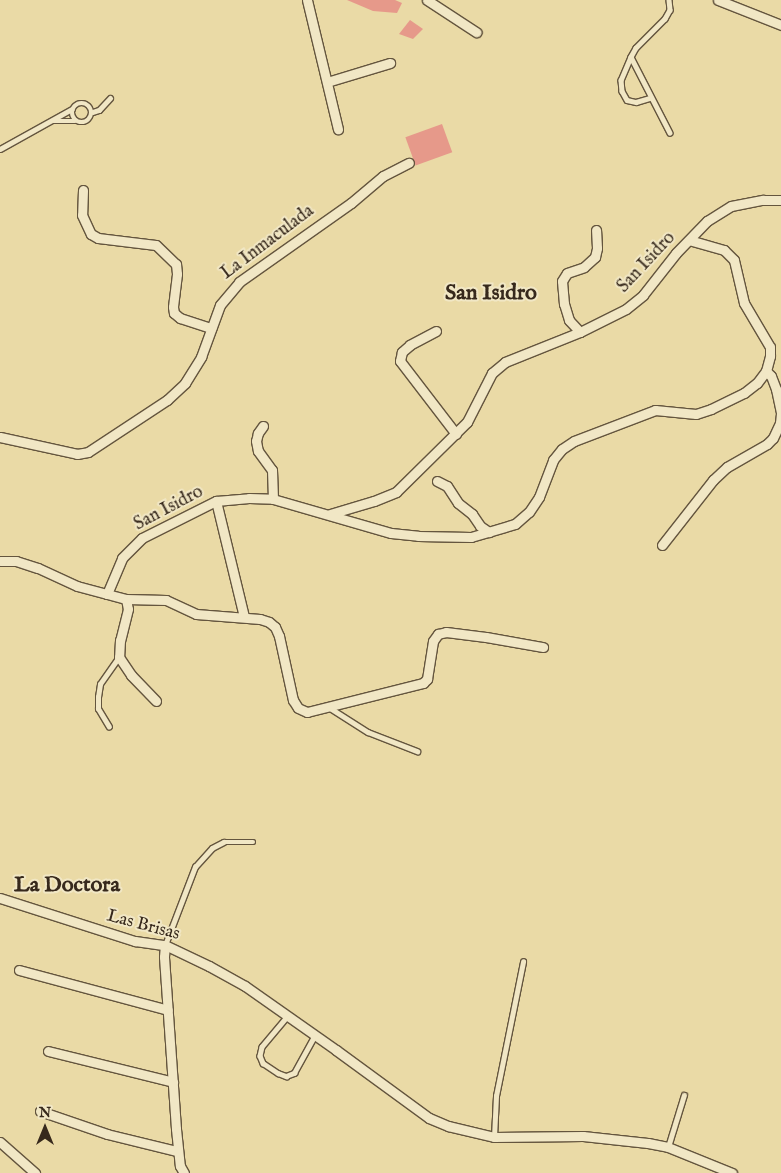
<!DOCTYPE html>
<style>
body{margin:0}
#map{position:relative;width:781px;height:1173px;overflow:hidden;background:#eadaa6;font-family:"IM FELL English",serif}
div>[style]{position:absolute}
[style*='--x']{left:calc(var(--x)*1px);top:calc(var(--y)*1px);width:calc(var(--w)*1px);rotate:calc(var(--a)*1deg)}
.building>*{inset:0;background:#e6998a;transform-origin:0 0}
.roads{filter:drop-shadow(1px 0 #64553e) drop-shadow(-1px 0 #64553e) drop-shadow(0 1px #64553e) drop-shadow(0 -1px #64553e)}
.service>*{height:4.5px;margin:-2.25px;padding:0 2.25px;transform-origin:2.25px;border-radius:2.25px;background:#f1e7c5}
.service>.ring{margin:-2.25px;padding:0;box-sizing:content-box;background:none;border:4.5px solid #f1e7c5;border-radius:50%}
.minor>*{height:9px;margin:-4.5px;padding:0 4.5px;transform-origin:4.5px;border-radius:4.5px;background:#f1e7c5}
span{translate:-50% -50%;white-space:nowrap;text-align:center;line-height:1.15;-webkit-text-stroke:4px #f1e7c5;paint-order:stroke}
.street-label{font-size:18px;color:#37291c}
.district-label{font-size:22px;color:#37291c;font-weight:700}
.north{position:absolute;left:20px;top:1103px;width:50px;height:50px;-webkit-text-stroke:4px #f1e7c5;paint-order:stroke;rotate:0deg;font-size:14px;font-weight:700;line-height:20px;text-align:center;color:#37291c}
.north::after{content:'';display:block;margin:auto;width:18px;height:22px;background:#37291c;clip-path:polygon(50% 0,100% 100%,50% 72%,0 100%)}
</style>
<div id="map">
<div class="building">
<div style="clip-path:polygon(347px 0,395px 0,402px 3px,397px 13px,373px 11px)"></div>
<div style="clip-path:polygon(410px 20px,423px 29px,413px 39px,399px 34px)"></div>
<div style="left:442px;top:124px;width:30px;height:39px;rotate:70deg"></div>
</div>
<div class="roads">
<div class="service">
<div style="--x:669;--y:0;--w:10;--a:84"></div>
<div style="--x:670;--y:10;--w:10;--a:119"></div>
<div style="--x:665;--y:19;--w:41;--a:135"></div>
<div style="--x:636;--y:48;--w:10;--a:119"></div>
<div style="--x:631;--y:57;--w:85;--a:62.8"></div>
<div style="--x:631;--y:57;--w:25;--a:113"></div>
<div style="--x:621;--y:80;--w:11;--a:85"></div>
<div style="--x:622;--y:91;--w:10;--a:61"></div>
<div style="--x:627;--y:100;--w:9;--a:13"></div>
<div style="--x:636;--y:102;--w:15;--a:-16"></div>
<div class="ring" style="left:72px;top:103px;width:15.5px;height:15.5px"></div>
<div style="--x:93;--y:112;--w:6;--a:-18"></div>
<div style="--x:99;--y:110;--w:16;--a:-47"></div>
<div style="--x:53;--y:121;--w:22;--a:0"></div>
<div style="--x:0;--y:149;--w:82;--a:-29.1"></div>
<div style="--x:330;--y:708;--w:45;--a:32.3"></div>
<div style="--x:368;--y:732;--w:53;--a:21.2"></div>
<div style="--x:109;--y:727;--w:21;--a:-121"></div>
<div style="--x:98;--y:709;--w:12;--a:-90"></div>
<div style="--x:98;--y:697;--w:13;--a:-81"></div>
<div style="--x:100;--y:684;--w:33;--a:-55"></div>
<div style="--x:165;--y:945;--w:84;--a:-69"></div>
<div style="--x:195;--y:867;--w:25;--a:-48"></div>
<div style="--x:212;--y:848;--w:13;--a:-27"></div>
<div style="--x:224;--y:842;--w:29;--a:0"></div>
<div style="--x:288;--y:1016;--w:40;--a:130"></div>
<div style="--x:262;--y:1047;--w:9;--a:103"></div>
<div style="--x:260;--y:1056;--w:8;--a:67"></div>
<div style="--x:263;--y:1063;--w:18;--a:34"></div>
<div style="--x:278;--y:1073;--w:9;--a:21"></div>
<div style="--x:286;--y:1076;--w:9;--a:-21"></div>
<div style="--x:294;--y:1073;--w:43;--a:-61.1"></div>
<div style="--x:494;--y:1137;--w:41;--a:-87.2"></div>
<div style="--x:496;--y:1096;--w:137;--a:-78.6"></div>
<div style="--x:668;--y:1147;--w:54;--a:-72.9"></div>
</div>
<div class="minor">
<div style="--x:307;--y:0;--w:133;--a:76.5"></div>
<div style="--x:427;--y:0;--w:59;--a:33.1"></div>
<div style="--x:718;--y:0;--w:68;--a:21.6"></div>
<div style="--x:327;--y:82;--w:66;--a:-16.8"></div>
<div style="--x:83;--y:190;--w:25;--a:92"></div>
<div style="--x:82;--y:215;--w:21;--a:65"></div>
<div style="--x:91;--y:234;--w:8;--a:30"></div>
<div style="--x:98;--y:238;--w:58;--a:6.9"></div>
<div style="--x:156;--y:245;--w:28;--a:44"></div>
<div style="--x:176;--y:264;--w:10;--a:84"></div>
<div style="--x:177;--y:274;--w:33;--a:97"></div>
<div style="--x:173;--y:307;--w:6;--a:81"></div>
<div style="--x:174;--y:313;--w:8;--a:40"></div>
<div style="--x:180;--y:318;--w:33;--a:18"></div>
<div style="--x:436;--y:331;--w:30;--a:152"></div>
<div style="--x:410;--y:345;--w:11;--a:139"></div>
<div style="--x:402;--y:352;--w:9;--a:103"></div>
<div style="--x:400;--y:361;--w:92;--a:52.5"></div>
<div style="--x:580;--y:332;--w:16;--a:-133"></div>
<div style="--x:569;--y:320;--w:17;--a:-107"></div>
<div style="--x:564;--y:304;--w:23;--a:-95"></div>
<div style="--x:562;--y:281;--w:9;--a:-58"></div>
<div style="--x:567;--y:273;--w:18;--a:-19"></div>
<div style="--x:584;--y:267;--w:15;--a:-42"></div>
<div style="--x:595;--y:257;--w:9;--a:-77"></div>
<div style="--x:597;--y:248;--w:18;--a:-93"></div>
<div style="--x:766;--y:371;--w:7;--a:45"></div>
<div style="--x:771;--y:376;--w:14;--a:69"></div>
<div style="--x:776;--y:389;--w:25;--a:78"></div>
<div style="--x:263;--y:426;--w:9;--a:126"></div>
<div style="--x:258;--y:433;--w:8;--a:104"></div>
<div style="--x:256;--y:441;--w:10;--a:79"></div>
<div style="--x:258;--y:451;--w:24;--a:54"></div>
<div style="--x:272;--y:470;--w:29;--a:88"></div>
<div style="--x:0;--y:437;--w:79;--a:12.4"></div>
<div style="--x:77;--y:454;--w:11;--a:-10"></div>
<div style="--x:88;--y:452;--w:95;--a:-33.4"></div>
<div style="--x:167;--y:400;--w:25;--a:-43"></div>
<div style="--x:185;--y:383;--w:31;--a:-58"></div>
<div style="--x:201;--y:357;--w:55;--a:-69.9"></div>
<div style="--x:220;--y:305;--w:30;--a:-50"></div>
<div style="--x:239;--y:282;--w:137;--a:-35.2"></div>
<div style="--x:351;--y:203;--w:42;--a:-40.2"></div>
<div style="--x:383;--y:176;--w:29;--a:-27"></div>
<div style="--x:437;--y:481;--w:11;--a:27"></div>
<div style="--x:447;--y:486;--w:20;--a:57"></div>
<div style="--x:458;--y:503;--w:18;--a:38"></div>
<div style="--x:472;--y:514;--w:14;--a:56"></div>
<div style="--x:480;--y:526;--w:11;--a:34"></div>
<div style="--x:216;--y:501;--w:119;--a:76.4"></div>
<div style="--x:330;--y:514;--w:46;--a:-16.5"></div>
<div style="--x:374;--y:501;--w:24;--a:-22"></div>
<div style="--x:396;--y:492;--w:100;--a:-44.6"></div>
<div style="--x:467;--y:422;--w:55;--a:-63"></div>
<div style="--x:492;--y:373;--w:17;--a:-40"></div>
<div style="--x:505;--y:362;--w:81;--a:-21.8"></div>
<div style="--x:580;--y:332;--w:51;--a:-26.6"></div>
<div style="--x:626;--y:309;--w:22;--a:-39"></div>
<div style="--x:643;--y:295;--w:53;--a:-51.8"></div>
<div style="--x:676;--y:253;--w:45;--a:-45.9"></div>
<div style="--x:707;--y:221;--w:28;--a:-32"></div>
<div style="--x:731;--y:206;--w:33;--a:-11"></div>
<div style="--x:763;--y:200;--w:18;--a:0"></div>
<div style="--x:662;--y:545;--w:83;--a:-51.9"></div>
<div style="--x:713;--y:480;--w:19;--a:-43"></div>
<div style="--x:727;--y:467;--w:46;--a:-29.9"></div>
<div style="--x:767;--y:444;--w:8;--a:-45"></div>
<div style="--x:773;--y:438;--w:17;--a:-65"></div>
<div style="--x:780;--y:423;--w:10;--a:-84"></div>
<div style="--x:0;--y:561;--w:16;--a:0"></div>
<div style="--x:16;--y:561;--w:23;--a:18"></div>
<div style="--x:38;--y:568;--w:43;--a:24.8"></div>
<div style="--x:77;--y:586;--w:31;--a:15"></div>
<div style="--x:107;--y:594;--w:39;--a:-67"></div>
<div style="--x:122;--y:558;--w:28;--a:-45"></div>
<div style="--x:142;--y:538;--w:83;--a:-26.6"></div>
<div style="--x:216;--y:501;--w:33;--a:-5"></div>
<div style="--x:249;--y:498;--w:24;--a:2"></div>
<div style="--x:273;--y:499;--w:123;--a:16.1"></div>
<div style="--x:391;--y:533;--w:27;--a:6"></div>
<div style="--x:418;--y:536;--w:53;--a:1.1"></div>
<div style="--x:471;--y:537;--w:46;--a:-16.5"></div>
<div style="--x:515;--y:524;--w:18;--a:-41"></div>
<div style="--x:529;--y:512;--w:18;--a:-56"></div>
<div style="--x:539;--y:497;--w:40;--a:-69"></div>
<div style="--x:553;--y:460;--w:14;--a:-51"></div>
<div style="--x:562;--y:449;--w:14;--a:-34"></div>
<div style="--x:574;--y:441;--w:87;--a:-20.9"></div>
<div style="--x:655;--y:410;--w:41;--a:5.6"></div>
<div style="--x:696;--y:414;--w:16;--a:-18"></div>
<div style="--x:711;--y:409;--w:37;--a:-26"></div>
<div style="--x:744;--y:393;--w:16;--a:-38"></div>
<div style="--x:757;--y:383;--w:15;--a:-53"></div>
<div style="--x:766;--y:371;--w:16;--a:-75"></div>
<div style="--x:770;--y:356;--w:9;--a:-90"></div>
<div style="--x:770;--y:347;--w:51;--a:-120.6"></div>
<div style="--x:744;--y:303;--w:44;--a:-103.1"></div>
<div style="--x:734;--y:260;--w:14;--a:-135"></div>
<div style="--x:724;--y:250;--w:36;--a:-164"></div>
<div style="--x:107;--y:594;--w:20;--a:15"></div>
<div style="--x:126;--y:599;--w:40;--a:1.4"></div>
<div style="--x:166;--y:600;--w:33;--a:25"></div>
<div style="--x:196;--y:614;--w:64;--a:4.5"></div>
<div style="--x:260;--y:619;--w:9;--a:18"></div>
<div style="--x:269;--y:622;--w:8;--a:40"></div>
<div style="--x:275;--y:627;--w:10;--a:66"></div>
<div style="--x:279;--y:636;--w:66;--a:77.7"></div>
<div style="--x:293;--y:700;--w:9;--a:58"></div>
<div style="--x:298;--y:708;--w:10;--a:24"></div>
<div style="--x:307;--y:712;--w:120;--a:-14"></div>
<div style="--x:423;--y:683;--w:6;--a:-45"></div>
<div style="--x:427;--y:679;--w:38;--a:-81"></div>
<div style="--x:433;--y:641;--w:9;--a:-54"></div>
<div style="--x:438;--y:634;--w:8;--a:-14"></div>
<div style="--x:446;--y:632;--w:40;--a:7.1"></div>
<div style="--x:486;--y:637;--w:58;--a:10"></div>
<div style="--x:126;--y:599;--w:10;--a:79"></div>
<div style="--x:128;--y:609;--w:32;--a:104"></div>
<div style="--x:120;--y:640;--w:17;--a:93"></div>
<div style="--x:119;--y:657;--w:22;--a:56"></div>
<div style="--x:131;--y:675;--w:36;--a:46"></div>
<div style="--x:0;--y:898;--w:142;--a:17.7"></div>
<div style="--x:135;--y:941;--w:30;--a:8"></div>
<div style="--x:165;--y:945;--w:49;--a:25.5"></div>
<div style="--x:209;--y:966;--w:41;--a:29.1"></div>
<div style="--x:245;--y:986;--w:111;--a:35.1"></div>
<div style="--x:336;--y:1050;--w:115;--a:36.2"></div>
<div style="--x:429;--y:1118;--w:21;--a:23"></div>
<div style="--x:448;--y:1126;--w:47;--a:13.4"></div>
<div style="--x:494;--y:1137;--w:89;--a:-0.6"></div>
<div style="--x:583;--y:1136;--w:65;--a:6.1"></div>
<div style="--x:648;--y:1143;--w:20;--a:11"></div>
<div style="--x:668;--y:1147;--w:69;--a:22.1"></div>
<div style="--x:165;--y:945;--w:12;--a:95"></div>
<div style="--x:164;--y:957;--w:172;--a:86"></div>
<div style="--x:176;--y:1129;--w:37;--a:84"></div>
<div style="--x:180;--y:1166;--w:8;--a:60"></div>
<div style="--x:19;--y:970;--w:154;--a:15"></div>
<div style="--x:48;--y:1051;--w:129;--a:13.9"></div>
<div style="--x:40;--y:1111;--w:71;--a:18.9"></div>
<div style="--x:107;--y:1134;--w:72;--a:13.7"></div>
<div style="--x:0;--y:1142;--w:47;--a:41.5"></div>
</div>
</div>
<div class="street-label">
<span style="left:268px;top:243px;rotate:-37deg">La Inmaculada</span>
<span style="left:647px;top:263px;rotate:-47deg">San Isidro</span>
<span style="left:169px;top:509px;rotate:-28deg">San Isidro</span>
<span style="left:143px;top:926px;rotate:15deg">Las Brisas</span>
</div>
<div class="district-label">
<span style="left:491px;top:294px">San Isidro</span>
<span style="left:67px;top:886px">La Doctora</span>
</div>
<div class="north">N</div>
</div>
